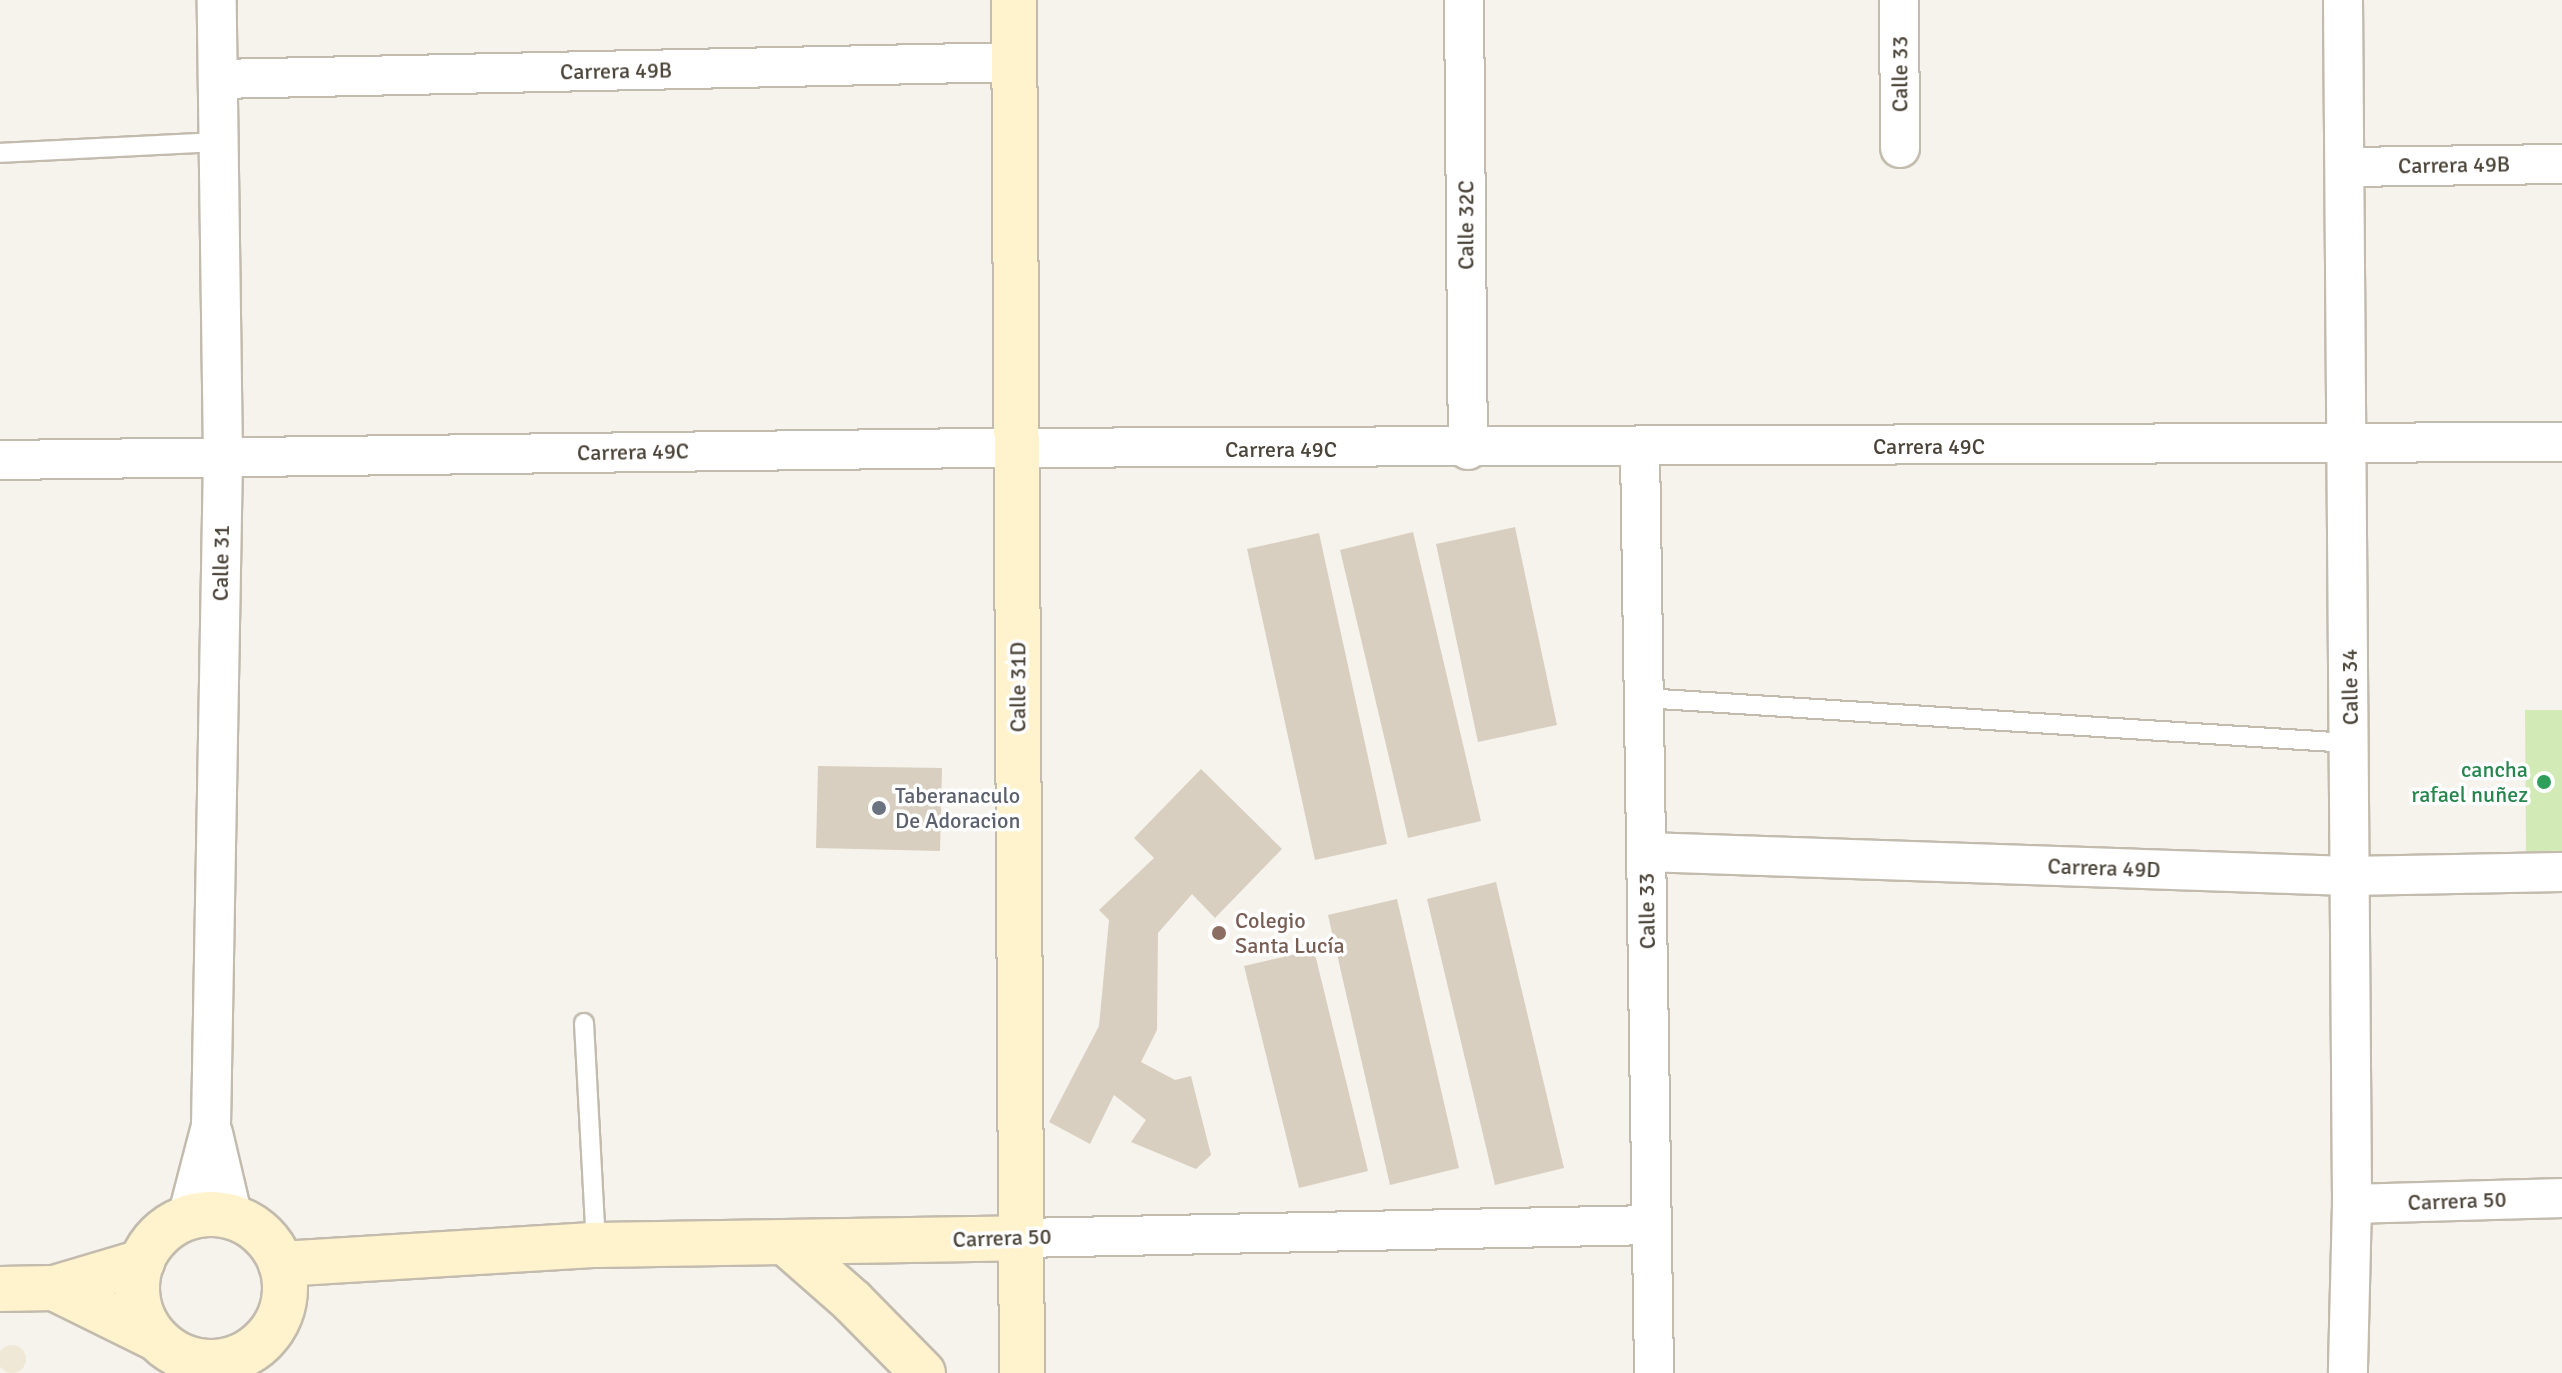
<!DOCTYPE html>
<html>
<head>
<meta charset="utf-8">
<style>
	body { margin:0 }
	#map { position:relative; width:2562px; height:1373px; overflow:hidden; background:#f6f3ec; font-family:Signika,sans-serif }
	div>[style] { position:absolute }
	.education>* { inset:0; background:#efe8d6 }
	.round { border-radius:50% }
	.green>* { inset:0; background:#d2eab5 }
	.building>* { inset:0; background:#d8cfc1 }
	.roads { filter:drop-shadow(2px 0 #c2bbae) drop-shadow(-2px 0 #c2bbae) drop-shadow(0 2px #c2bbae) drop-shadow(0 -2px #c2bbae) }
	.lane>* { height:18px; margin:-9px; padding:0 9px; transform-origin:9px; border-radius:9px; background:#fff }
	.street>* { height:38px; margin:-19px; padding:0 19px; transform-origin:19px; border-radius:19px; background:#fff }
	.secondary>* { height:44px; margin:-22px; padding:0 22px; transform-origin:22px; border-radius:22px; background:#fff3cd }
	.secondary>.ring { margin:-22px; padding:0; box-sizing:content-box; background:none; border:44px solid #fff3cd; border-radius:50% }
	.dots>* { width:22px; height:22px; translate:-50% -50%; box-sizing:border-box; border:4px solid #fff; border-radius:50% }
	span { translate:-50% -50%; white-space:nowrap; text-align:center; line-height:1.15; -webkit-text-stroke:7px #fff; paint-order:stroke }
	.street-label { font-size:22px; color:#4b4439 }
	.leisure-label { font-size:22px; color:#27864d }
	.right { translate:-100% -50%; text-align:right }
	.worship-label { font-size:22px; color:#5b616d }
	.left { translate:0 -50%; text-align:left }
	.education-label { font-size:22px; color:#785e54 }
</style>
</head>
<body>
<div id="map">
	<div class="education">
		<i class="round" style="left:-2px;top:1345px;width:28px;height:28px"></i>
	</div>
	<div class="green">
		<i style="clip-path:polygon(2525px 710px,2562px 710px,2562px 854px,2526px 854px)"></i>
	</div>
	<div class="building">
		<i style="clip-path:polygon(1515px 527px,1557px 725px,1478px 742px,1436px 544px)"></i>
		<i style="clip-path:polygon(1413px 532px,1481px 821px,1408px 838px,1340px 550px)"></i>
		<i style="clip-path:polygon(1319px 533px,1387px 844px,1315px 860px,1247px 549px)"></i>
		<i style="clip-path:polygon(818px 766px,942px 768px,940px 851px,816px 848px)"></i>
		<i style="clip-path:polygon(1201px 769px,1282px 849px,1215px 918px,1192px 894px,1158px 933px,1157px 1030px,1141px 1062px,1175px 1080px,1191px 1076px,1211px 1155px,1196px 1169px,1131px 1142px,1146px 1120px,1114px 1095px,1090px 1144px,1049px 1122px,1099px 1026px,1109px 920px,1099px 910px,1154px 858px,1134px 838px)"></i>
		<i style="clip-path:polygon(1496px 882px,1564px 1168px,1495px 1185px,1427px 899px)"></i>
		<i style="clip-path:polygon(1397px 899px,1459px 1168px,1390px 1185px,1328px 915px)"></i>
		<i style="clip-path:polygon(1314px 950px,1368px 1171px,1299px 1188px,1244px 966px)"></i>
	</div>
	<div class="roads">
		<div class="lane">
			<i style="left:0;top:153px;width:219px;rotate:-2.9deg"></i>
			<i style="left:1644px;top:698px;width:707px;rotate:3.65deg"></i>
			<i style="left:584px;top:1023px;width:221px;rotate:86.9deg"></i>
		</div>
		<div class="street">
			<i style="left:1464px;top:0;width:450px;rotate:89.5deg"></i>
			<i style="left:1899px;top:0;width:148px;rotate:89.6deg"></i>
			<i style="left:2343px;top:0;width:1204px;rotate:89.57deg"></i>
			<i style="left:2352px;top:1204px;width:169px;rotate:91.4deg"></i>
			<i style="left:218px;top:79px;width:797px;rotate:-1.22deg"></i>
			<i style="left:2346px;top:167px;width:216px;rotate:-0.8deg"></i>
			<i style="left:1640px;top:449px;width:924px;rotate:89.13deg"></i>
			<i style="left:0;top:460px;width:986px;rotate:-0.7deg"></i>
			<i style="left:986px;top:448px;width:1576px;rotate:-0.22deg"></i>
			<i style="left:1646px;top:852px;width:703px;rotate:1.96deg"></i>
			<i style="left:2349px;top:876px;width:213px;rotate:-1.1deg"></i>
			<i style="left:213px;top:1133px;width:87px;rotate:76.8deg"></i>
			<i style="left:2352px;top:1204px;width:210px;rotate:-1.6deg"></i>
			<i style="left:187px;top:1218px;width:95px;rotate:-75.4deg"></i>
			<i style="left:211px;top:1126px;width:669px;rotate:-88.97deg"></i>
			<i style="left:223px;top:457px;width:457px;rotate:-90.8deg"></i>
			<i style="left:1022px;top:1238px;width:629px;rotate:-1.18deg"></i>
		</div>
		<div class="secondary">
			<i style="left:1014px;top:0;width:1373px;rotate:89.67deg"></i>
			<i class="ring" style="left:137px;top:1214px;width:104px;height:104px"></i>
			<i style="left:786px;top:1243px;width:88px;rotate:41.3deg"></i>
			<i style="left:852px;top:1301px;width:101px;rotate:45.4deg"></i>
			<i style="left:281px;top:1264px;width:316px;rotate:-3.5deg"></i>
			<i style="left:596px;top:1245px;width:426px;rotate:-0.9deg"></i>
			<i style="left:54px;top:1288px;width:113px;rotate:26.3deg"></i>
			<i style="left:0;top:1289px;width:54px;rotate:-1.1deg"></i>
			<i style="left:54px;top:1288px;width:92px;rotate:-16.5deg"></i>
		</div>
	</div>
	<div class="dots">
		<i style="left:2544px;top:782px;background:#2e9e5b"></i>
		<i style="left:879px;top:808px;background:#6b7280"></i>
		<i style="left:1219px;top:933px;background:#8d6e63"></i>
	</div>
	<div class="street-label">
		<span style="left:616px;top:71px;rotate:-1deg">Carrera 49B</span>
		<span style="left:1900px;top:74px;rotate:-90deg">Calle 33</span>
		<span style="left:2454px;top:165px;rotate:-1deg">Carrera 49B</span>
		<span style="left:1466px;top:225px;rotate:-90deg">Calle 32C</span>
		<span style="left:1929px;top:447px">Carrera 49C</span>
		<span style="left:1281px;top:450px">Carrera 49C</span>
		<span style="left:633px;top:452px;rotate:-1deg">Carrera 49C</span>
		<span style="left:221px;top:563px;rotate:-89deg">Calle 31</span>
		<span style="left:1018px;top:687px;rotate:-90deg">Calle 31D</span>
		<span style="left:2350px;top:687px;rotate:-91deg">Calle 34</span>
		<span style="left:2104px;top:868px;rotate:2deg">Carrera 49D</span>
		<span style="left:1647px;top:911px;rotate:-91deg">Calle 33</span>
		<span style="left:2457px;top:1201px;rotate:-2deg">Carrera 50</span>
		<span style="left:1002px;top:1238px;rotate:-2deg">Carrera 50</span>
	</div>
	<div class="leisure-label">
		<span class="right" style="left:2528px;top:782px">cancha<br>rafael nuñez</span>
	</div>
	<div class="worship-label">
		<span class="left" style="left:895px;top:808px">Taberanaculo<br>De Adoracion</span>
	</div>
	<div class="education-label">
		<span class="left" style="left:1235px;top:933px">Colegio<br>Santa Lucía</span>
	</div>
</div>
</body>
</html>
